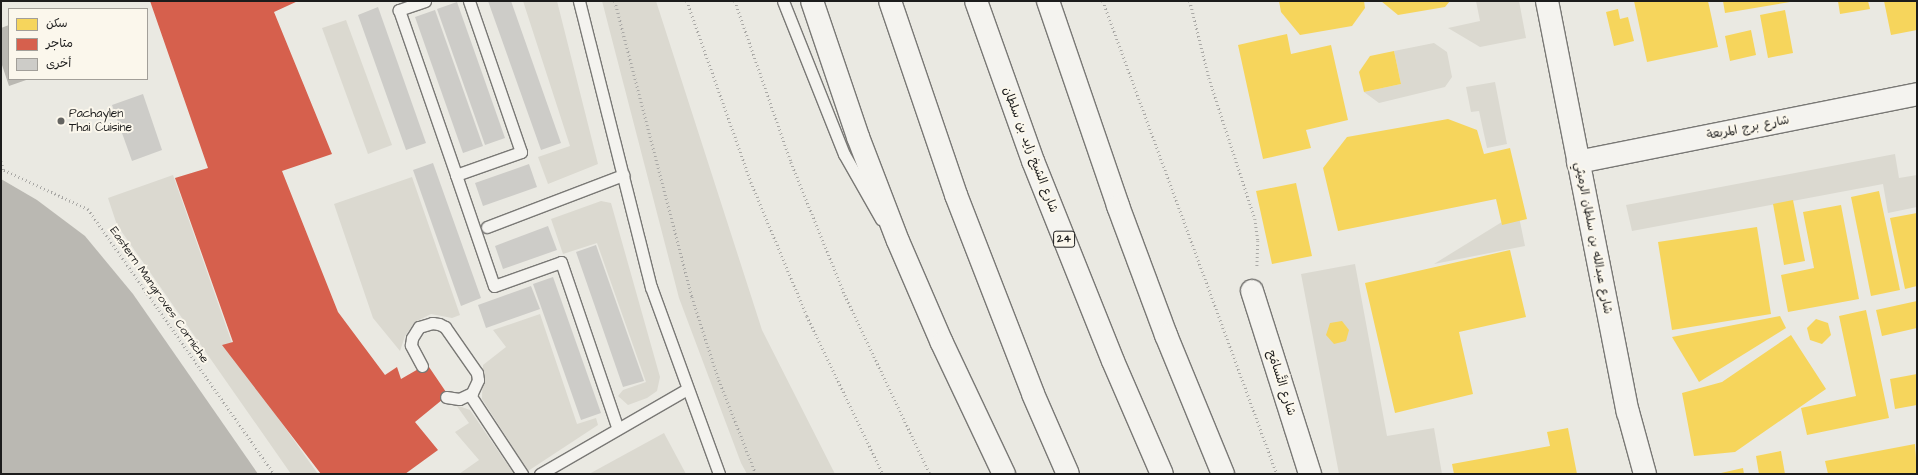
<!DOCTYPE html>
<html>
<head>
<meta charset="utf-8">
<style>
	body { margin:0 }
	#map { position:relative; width:1918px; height:475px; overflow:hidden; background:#eae9e2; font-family:"Architects Daughter","Playpen Sans Arabic",sans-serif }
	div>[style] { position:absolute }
	.green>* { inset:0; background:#dbd9d0 }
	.water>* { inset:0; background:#bab8b2 }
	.homes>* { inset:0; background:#f6d55c }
	.shops>* { inset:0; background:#d6604d }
	.building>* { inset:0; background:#cdccc8 }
	.path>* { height:2.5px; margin-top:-1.25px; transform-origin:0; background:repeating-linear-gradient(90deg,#aaa9a6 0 1px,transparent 0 4px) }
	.roads { filter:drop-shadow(1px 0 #797875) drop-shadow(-1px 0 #797875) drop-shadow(0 1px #797875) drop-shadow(0 -1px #797875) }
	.lane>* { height:11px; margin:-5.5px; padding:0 5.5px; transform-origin:5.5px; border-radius:5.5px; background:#f4f3ef }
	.street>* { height:22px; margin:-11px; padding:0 11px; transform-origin:11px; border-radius:11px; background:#f4f3ef }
	.primary>* { height:22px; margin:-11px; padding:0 11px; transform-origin:11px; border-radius:11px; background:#f4f3ef }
	.highway>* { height:22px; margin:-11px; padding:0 11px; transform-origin:11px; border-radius:11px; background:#f4f3ef }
	.dots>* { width:11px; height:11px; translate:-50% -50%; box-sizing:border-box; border:2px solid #fbf7ec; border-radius:50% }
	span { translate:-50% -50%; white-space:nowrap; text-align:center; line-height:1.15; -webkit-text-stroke:4px #fbf7ec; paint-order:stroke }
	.shield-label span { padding:1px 3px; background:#fbf7ec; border:1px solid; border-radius:3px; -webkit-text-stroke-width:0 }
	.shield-label { font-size:11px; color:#1c1c1c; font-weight:700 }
	.poi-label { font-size:12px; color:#1c1c1c }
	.left { translate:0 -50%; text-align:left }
	.street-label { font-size:12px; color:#1c1c1c }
	.frame { position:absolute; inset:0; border:2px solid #1c1c1c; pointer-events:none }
	.legend { position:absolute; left:8px; top:8px; width:140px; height:72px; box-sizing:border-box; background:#fbf7ec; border:1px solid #a29f99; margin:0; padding:5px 7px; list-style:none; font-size:12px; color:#1c1c1c }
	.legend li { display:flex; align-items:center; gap:8px; height:20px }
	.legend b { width:20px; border:1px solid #a29f99 }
</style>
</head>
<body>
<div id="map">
	<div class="green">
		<i style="clip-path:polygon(523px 1px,557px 1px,598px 164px,548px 184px,538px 157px,570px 146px)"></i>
		<i style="clip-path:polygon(602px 1px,656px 1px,762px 330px,835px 474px,747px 474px,741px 463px,679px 298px)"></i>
		<i style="clip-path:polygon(1476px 1px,1519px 1px,1526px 38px,1480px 47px,1448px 28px,1480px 21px)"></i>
		<i style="clip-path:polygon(346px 20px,392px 145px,368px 154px,322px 28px)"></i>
		<i style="clip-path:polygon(1434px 43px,1447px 52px,1452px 77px,1445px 87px,1379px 103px,1364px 92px,1401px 84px,1394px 51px)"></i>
		<i style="clip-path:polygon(1495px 82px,1507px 144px,1487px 148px,1479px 111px,1471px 112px,1466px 87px)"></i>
		<i style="clip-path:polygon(1895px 154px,1899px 178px,1917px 175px,1917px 207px,1888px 213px,1883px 184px,1632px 231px,1626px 205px)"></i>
		<i style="clip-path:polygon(173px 175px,239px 363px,318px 474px,291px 474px,117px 225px,108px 198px)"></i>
		<i style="clip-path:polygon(412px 177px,460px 315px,452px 318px,431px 314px,415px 322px,405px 336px,400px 351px,373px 318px,334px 204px)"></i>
		<i style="clip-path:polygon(601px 201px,611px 203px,660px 377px,657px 391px,647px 398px,628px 405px,618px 396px,623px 390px,646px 382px,597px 243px,563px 254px,551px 219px)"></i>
		<i style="clip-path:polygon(1518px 212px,1525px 246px,1434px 264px)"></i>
		<i style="clip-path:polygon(1355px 264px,1387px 436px,1434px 428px,1442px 474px,1339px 474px,1301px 274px)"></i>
		<i style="clip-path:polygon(540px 314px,577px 424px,596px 418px,598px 425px,528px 471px,482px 399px,483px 365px,506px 347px,493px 330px)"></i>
		<i style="clip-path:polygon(456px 405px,470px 410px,514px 474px,459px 474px,479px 460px,455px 432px,469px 423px)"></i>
		<i style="clip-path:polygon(664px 433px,686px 474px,589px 474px)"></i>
	</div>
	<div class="water">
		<i style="clip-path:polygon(9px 25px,9px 79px,29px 79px,9px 86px,1px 62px,1px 28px)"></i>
		<i style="clip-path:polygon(1px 179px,37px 200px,85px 236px,133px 294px,258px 474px,1px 474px)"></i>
	</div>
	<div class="homes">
		<i style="clip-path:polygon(1279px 1px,1364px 1px,1365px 8px,1352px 26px,1300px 35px,1281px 12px)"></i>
		<i style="clip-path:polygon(1381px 1px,1450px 1px,1445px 7px,1398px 15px)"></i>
		<i style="clip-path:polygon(1634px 1px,1708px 1px,1718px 47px,1647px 62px)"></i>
		<i style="clip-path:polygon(1723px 1px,1790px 1px,1790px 2px,1725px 13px)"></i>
		<i style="clip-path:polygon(1838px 1px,1868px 1px,1870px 9px,1840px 14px)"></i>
		<i style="clip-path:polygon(1884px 1px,1917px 1px,1917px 30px,1891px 35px)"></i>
		<i style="clip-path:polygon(1618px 9px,1620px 19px,1628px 17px,1634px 41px,1614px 46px,1606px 12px)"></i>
		<i style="clip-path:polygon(1785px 10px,1793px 53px,1768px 58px,1760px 15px)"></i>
		<i style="clip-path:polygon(1751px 30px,1756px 55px,1730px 61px,1725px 36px)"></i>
		<i style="clip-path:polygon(1287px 34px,1291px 54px,1331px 45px,1348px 120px,1306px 130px,1311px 148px,1263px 159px,1238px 45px)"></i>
		<i style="clip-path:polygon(1394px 51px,1401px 84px,1364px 92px,1359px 72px,1370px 56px)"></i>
		<i style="clip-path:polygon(1448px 119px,1477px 130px,1484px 154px,1510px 148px,1527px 219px,1502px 225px,1496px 199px,1338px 231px,1323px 168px,1347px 137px)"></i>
		<i style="clip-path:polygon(1296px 183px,1312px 256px,1272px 264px,1256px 191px)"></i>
		<i style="clip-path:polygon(1879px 191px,1900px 290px,1871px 296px,1851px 197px)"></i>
		<i style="clip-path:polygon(1793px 200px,1805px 261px,1784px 265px,1773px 204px)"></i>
		<i style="clip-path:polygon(1841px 205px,1859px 299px,1788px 312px,1781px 275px,1814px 268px,1803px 212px)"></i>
		<i style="clip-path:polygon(1917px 213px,1917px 286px,1905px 289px,1890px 218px)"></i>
		<i style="clip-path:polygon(1757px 227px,1771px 314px,1672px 330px,1658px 242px)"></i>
		<i style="clip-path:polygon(1510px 250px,1526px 317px,1459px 332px,1473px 394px,1395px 413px,1365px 283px)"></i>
		<i style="clip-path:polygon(1917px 301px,1917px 328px,1882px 336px,1876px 310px)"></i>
		<i style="clip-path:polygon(1866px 310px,1889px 418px,1807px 435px,1801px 408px,1856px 396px,1839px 316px)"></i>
		<i style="clip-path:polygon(1780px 316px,1786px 328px,1699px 382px,1672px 337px)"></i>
		<i style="clip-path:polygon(1816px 319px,1828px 323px,1831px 335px,1822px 344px,1810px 340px,1807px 328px)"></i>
		<i style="clip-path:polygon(1342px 321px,1349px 330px,1346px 341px,1334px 344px,1326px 335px,1330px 323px)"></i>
		<i style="clip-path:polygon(1791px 335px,1826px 389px,1735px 452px,1694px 456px,1682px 393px,1722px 382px)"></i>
		<i style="clip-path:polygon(1917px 374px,1917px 405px,1895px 409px,1890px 379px)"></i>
		<i style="clip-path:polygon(1568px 428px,1577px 474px,1454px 474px,1452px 464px,1550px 446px,1547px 432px)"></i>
		<i style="clip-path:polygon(1915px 444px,1917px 474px,1828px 474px,1825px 461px)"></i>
		<i style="clip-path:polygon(1781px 451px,1785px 474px,1759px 474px,1756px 456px)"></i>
		<i style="clip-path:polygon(1743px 468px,1744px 474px,1721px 474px,1721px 473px)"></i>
	</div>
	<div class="shops">
		<i style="clip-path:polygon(150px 1px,298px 1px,274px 12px,332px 154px,282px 171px,338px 312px,385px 375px,397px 367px,401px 379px,427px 364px,448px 395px,415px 422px,438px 450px,405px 474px,321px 474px,222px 345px,233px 342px,175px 178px,208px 168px)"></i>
	</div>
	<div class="building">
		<i style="clip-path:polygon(488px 1px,511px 1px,561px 143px,541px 150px)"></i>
		<i style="clip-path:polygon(457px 2px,505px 138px,485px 145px,437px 9px)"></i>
		<i style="clip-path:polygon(378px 7px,426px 143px,406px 150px,358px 15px)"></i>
		<i style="clip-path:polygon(435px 10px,483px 146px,463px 153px,415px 17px)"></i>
		<i style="clip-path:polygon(143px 94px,162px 150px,132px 161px,112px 105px)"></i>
		<i style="clip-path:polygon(433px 163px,481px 298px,461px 306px,413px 170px)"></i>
		<i style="clip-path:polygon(529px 164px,537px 187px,483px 206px,475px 183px)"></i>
		<i style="clip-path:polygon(548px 226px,557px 250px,503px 269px,495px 246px)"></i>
		<i style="clip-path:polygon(596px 245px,644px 381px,623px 387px,576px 252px)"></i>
		<i style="clip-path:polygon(553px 277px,601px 413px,581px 420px,533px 284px)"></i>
		<i style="clip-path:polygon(531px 286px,540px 309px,486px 328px,478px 305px)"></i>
	</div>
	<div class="path">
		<i style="left:615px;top:1px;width:306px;rotate:75.4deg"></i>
		<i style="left:692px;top:297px;width:87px;rotate:72deg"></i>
		<i style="left:719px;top:380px;width:101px;rotate:68.5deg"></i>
		<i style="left:687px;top:1px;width:192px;rotate:70.5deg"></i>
		<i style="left:751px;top:182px;width:145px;rotate:67.3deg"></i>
		<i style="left:807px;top:316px;width:175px;rotate:64.3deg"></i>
		<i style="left:735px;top:1px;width:170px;rotate:70.8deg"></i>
		<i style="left:791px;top:162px;width:144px;rotate:67.9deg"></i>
		<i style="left:845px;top:295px;width:198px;rotate:64.6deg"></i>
		<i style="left:1103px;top:1px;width:504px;rotate:69.8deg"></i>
		<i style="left:1190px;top:1px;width:79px;rotate:76.1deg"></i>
		<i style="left:1209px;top:78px;width:148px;rotate:71.9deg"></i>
		<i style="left:1255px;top:219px;width:22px;rotate:82deg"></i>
		<i style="left:1258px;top:241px;width:26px;rotate:92deg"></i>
		<i style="left:1px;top:161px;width:9px;rotate:72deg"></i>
		<i style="left:4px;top:170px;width:93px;rotate:24.9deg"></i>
		<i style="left:88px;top:209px;width:324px;rotate:54.9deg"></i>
	</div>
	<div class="roads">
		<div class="lane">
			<i style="left:425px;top:1px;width:28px;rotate:161deg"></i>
			<i style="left:399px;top:10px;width:175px;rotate:70.9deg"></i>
			<i style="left:456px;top:175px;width:69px;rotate:-19.5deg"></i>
			<i style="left:521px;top:152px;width:160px;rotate:-109deg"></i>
			<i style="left:579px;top:1px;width:295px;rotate:75.9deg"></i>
			<i style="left:651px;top:287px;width:199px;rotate:70deg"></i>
			<i style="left:783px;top:1px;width:165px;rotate:68.3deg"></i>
			<i style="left:844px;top:154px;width:75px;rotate:60.4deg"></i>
			<i style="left:456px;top:175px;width:117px;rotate:71.1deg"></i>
			<i style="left:494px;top:286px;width:71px;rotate:-19.7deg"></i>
			<i style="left:561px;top:262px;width:176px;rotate:71.2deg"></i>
			<i style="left:487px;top:227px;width:146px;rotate:-20.9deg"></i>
			<i style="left:422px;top:366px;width:24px;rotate:-118deg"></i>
			<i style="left:411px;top:345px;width:7px;rotate:-82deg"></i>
			<i style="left:412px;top:338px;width:13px;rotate:-58deg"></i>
			<i style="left:419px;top:327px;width:14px;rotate:-17deg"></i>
			<i style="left:432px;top:323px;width:7px;rotate:8deg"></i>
			<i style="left:439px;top:324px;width:7px;rotate:27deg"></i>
			<i style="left:445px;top:327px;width:56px;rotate:55.2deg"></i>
			<i style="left:477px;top:373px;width:7px;rotate:82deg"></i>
			<i style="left:478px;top:380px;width:14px;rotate:115deg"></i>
			<i style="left:472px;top:393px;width:14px;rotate:155deg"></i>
			<i style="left:459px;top:399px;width:13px;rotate:-171deg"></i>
			<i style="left:470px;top:395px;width:95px;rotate:56.6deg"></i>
			<i style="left:540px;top:474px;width:170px;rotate:-30deg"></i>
		</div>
		<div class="street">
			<i style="left:1547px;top:1px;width:419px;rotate:78.9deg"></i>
			<i style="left:1628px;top:412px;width:64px;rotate:74.7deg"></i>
			<i style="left:1578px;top:162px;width:346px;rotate:-11.3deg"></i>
			<i style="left:1252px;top:291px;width:192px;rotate:72.4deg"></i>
		</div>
		<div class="primary">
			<i style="left:812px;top:1px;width:144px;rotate:71.3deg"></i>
			<i style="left:858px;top:137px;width:111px;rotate:69deg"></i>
			<i style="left:898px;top:241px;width:111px;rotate:66.7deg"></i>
			<i style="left:942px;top:343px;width:145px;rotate:64.7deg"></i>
			<i style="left:1048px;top:1px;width:217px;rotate:71.1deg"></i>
			<i style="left:1118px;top:206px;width:138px;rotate:69.6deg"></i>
			<i style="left:1166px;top:335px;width:150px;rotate:67.7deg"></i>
		</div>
		<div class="highway">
			<i style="left:890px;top:1px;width:205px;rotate:71.2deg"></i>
			<i style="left:956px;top:195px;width:213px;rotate:68.8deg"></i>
			<i style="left:1033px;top:394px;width:87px;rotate:66.4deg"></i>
			<i style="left:976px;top:1px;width:170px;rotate:70.4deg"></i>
			<i style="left:1033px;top:161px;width:215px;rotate:68.2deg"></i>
			<i style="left:1113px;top:361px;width:123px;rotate:66.6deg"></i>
		</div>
	</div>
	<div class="dots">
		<i style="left:61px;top:121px;background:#646461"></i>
	</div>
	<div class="shield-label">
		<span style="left:1064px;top:239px">24</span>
	</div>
	<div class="poi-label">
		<span class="left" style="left:69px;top:121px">Pachaylen<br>Thai Cuisine</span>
	</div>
	<div class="street-label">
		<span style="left:1748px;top:128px;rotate:-11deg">شارع برج المربعة</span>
		<span style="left:1030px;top:150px;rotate:69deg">شارع الشيخ زايد بن سلطان</span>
		<span style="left:1593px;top:238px;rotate:79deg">شارع عبدالله بن سلطان الرميثي</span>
		<span style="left:159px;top:295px;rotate:55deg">Eastern Mangroves Corniche</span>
		<span style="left:1281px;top:383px;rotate:72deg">شارع التَّسامُح</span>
	</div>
	<div class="frame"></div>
	<ul class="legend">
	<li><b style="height:11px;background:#f6d55c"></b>سكن</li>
	<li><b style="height:11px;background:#d6604d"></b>متاجر</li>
	<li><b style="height:11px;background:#cdccc8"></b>أخرى</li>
	</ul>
</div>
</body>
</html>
